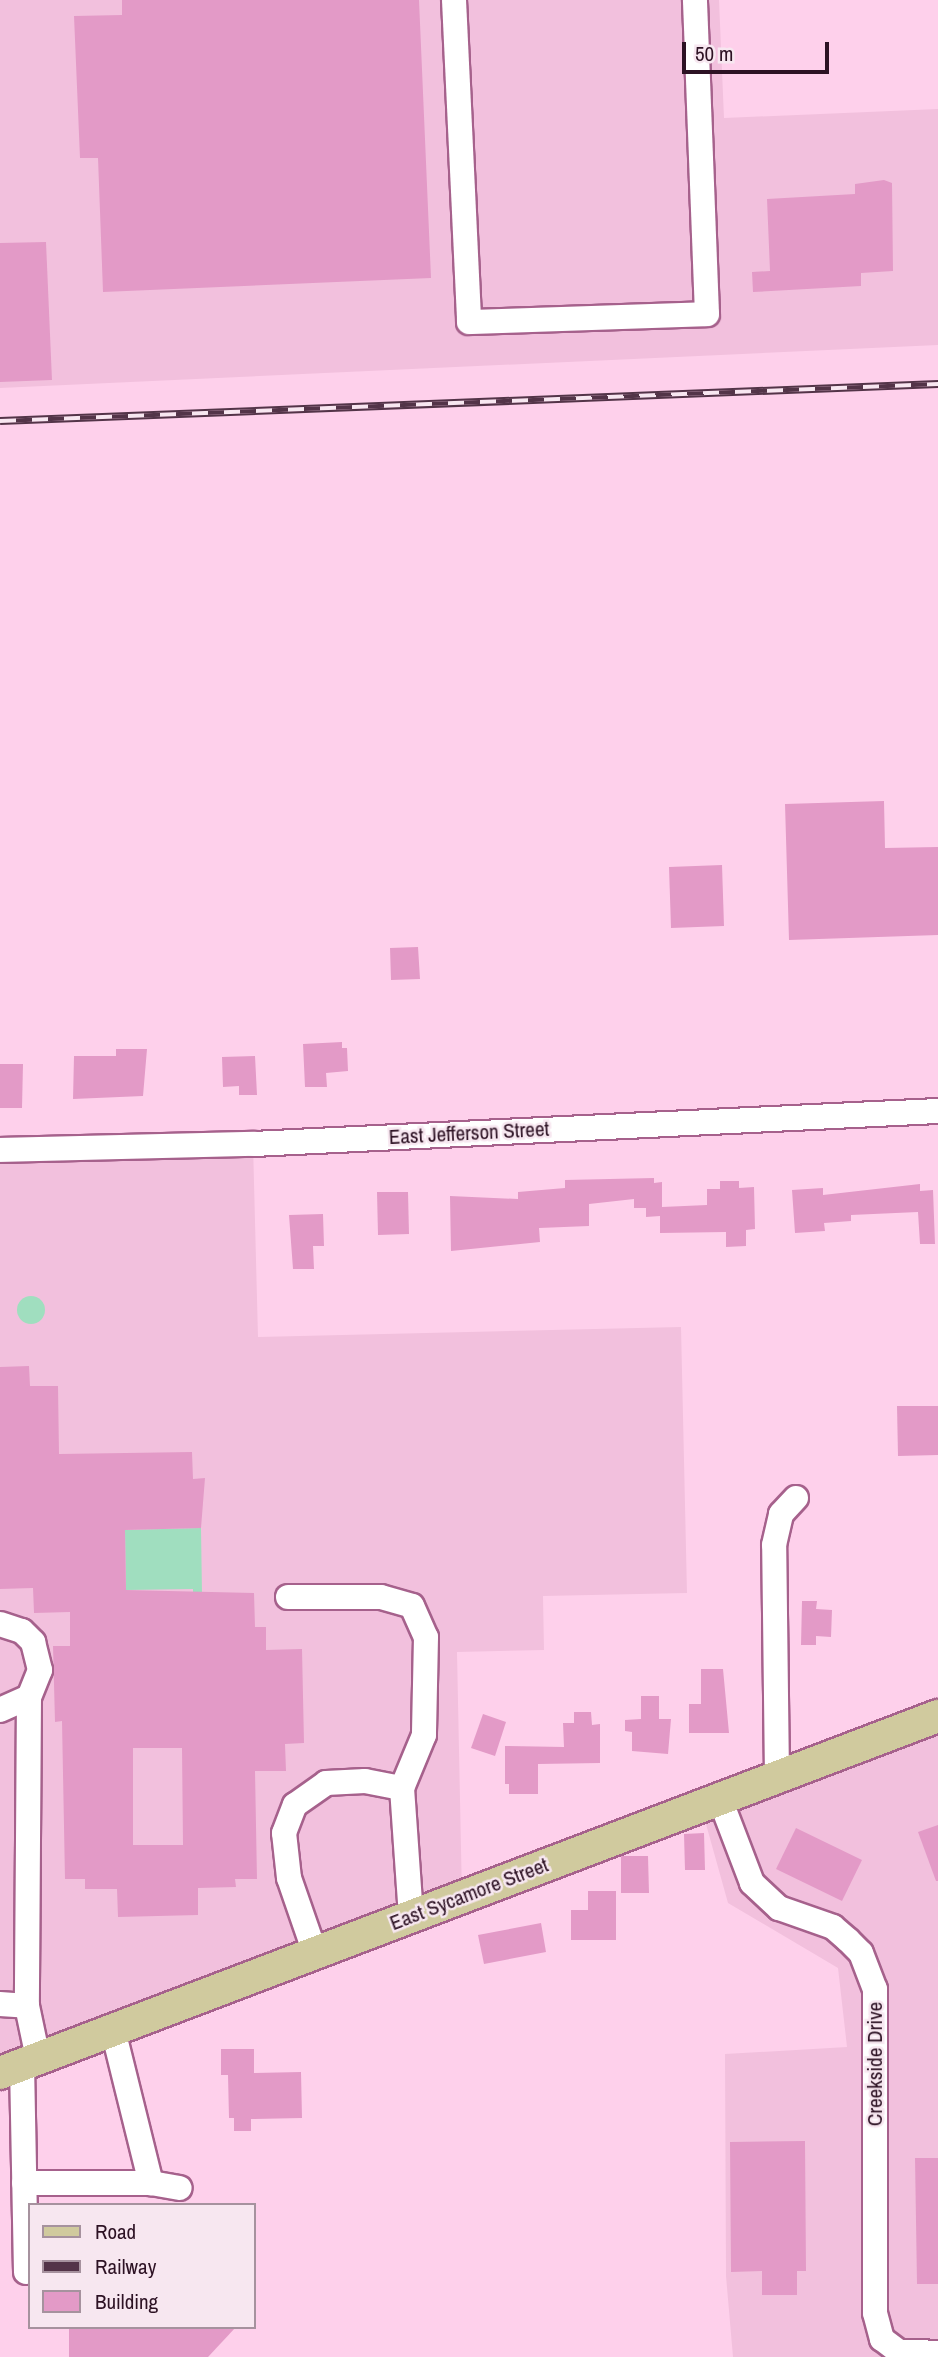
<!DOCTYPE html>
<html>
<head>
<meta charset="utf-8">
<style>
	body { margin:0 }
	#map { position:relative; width:938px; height:2357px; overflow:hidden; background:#fed0eb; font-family:"Archivo Narrow",sans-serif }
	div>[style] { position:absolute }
	.built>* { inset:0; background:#f2c0dd }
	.green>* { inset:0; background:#a0debf }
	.round { border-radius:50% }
	.building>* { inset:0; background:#e39ac7 }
	.roads { filter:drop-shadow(2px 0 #a6618c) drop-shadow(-2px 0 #a6618c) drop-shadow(0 2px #a6618c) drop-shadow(0 -2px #a6618c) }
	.minor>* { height:24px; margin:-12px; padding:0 12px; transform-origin:12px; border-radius:12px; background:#fff }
	.major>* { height:32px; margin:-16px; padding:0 16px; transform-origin:16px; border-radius:16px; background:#d0ca9e }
	.rail>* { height:8px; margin-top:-4px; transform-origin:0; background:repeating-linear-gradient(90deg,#f7e7f0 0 16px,#533448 0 32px); box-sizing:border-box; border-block:2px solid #533448 }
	span { translate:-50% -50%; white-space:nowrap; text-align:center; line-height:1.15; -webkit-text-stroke:5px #f7e7f0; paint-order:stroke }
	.street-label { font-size:21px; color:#2d1224 }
	.legend { position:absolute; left:28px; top:2203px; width:228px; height:126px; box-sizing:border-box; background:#f7e7f0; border:2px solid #a6929e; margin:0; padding:9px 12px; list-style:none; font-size:21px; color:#2d1224 }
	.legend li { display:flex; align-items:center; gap:14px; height:35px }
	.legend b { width:35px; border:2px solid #a6929e }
	.scale { position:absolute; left:682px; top:42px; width:147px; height:32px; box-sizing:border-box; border:4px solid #2d1224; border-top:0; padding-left:9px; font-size:21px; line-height:24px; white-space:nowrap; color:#2d1224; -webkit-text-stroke:5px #f7e7f0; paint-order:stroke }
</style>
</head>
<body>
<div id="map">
	<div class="built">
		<i style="clip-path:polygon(0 0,719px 0,724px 118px,938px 109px,938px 345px,0 388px)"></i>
		<i style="clip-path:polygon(253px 1144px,258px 1337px,681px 1327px,687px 1593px,543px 1596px,544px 1650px,457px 1652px,462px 1897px,0 2073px,0 1150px)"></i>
		<i style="clip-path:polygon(938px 1735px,938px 2357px,733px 2357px,726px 2276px,725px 2054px,847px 2047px,838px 1968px,728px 1903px,704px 1817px)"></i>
	</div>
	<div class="green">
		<i class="round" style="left:17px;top:1296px;width:28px;height:28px"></i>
		<i style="clip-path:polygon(201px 1528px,202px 1594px,193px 1594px,193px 1589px,126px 1590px,125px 1530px)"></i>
	</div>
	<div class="building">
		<i style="clip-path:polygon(122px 0,419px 0,431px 278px,103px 292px,98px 158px,80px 158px,74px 16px,122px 15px)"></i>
		<i style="clip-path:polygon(884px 180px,892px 183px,893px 271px,861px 273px,861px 286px,753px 292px,752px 272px,770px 271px,767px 199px,855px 194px,855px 184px)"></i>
		<i style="clip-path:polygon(46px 242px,52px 380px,0 382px,0 243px)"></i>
		<i style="clip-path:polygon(884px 801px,885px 848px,938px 847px,938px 935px,789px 940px,785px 804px)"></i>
		<i style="clip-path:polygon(722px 865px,724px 926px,671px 928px,669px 867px)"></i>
		<i style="clip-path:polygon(418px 947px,420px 979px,391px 980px,390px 948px)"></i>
		<i style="clip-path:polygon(342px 1042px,342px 1048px,347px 1048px,348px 1071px,326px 1073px,327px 1087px,305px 1087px,303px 1044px)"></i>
		<i style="clip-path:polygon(116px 1049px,147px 1049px,143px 1096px,73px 1099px,74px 1056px,116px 1056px)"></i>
		<i style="clip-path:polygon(255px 1056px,257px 1095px,239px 1095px,239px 1086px,223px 1087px,222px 1057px)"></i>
		<i style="clip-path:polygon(0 1064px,23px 1064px,22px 1108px,0 1108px)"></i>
		<i style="clip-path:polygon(654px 1178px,654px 1183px,662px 1182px,662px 1207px,707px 1205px,707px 1189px,720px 1189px,720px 1181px,739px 1181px,739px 1188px,754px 1187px,755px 1229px,746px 1230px,746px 1246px,726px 1247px,726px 1232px,660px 1233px,660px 1216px,646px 1217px,646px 1208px,634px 1208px,634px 1199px,589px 1204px,589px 1226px,539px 1228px,540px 1242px,451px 1251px,450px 1196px,518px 1199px,518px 1192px,565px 1188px,565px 1180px)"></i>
		<i style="clip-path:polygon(920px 1184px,920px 1191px,933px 1190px,935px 1244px,920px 1244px,918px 1212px,851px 1215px,851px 1221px,824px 1223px,825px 1231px,795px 1233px,792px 1190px,823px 1188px,823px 1195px)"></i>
		<i style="clip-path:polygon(377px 1192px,408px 1192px,409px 1234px,378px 1235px)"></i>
		<i style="clip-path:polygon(323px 1214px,324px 1246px,313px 1246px,314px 1269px,293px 1269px,289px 1215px)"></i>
		<i style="clip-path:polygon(evenodd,29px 1366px,30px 1386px,58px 1386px,59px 1454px,192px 1452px,193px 1479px,205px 1478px,201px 1528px,125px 1530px,126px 1590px,254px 1593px,255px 1627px,266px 1627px,266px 1650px,302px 1649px,304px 1743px,285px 1744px,286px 1771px,255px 1771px,257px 1879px,235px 1879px,236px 1887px,198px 1888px,198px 1915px,118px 1917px,117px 1889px,85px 1889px,85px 1879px,65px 1879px,62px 1721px,55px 1722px,53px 1646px,70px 1646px,70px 1612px,34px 1613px,33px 1588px,0 1589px,0 1367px,29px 1366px,133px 1748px,182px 1748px,183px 1845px,133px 1845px,133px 1748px)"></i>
		<i style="clip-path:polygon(897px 1406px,938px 1406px,938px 1455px,898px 1456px)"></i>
		<i style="clip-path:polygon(802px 1601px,817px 1601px,816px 1609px,832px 1610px,831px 1637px,816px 1636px,816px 1645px,801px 1645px)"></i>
		<i style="clip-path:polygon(701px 1669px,723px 1669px,729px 1733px,689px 1733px,689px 1704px,701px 1704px)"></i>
		<i style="clip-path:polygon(641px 1696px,659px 1696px,659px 1719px,671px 1719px,668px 1754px,632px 1751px,632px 1732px,625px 1731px,625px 1720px,641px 1719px)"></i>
		<i style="clip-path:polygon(574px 1712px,591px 1712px,592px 1725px,600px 1724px,600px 1763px,538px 1764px,538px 1794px,509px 1794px,509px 1784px,505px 1784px,505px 1746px,564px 1747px,563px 1723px,574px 1723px)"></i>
		<i style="clip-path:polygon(483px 1714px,506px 1722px,495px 1756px,471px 1748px)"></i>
		<i style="clip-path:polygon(938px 1825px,938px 1881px,936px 1881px,918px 1832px)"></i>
		<i style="clip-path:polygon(796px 1828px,862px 1860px,842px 1901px,776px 1869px)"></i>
		<i style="clip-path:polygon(704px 1833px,705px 1870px,685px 1870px,684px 1834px)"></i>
		<i style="clip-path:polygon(621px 1856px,648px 1856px,649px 1893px,621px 1893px)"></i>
		<i style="clip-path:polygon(588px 1891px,616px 1891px,616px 1940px,571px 1940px,571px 1910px,588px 1910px)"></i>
		<i style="clip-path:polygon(541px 1923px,546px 1952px,484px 1964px,478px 1935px)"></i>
		<i style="clip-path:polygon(221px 2049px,254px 2049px,254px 2073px,301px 2072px,302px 2118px,251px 2119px,251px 2131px,234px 2131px,234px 2118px,229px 2118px,228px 2075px,221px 2075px)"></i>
		<i style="clip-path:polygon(805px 2141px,806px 2271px,797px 2271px,797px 2295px,762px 2295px,762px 2271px,731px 2272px,730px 2142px)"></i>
		<i style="clip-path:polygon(915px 2158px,938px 2158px,938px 2284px,917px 2284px)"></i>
		<i style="clip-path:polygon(69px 2327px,236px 2327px,208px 2357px,69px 2357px)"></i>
	</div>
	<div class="roads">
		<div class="minor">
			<i style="left:454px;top:0;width:322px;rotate:87.3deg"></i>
			<i style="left:469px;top:322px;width:238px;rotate:-1.9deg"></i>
			<i style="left:707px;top:314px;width:314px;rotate:-92.2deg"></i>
			<i style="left:0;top:1150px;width:253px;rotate:-1.4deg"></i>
			<i style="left:253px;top:1144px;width:686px;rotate:-2.76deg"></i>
			<i style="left:288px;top:1597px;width:93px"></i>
			<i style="left:381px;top:1597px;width:32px;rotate:16deg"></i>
			<i style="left:412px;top:1606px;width:34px;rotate:66deg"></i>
			<i style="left:426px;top:1637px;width:98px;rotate:91.2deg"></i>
			<i style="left:424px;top:1735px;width:57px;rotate:112.5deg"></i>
			<i style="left:402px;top:1788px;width:129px;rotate:86deg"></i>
			<i style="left:0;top:1624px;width:23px;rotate:18deg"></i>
			<i style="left:22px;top:1631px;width:16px;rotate:45deg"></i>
			<i style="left:33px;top:1642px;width:29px;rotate:76deg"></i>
			<i style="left:40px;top:1670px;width:29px;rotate:112deg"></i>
			<i style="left:29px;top:1697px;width:32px;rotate:156deg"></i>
			<i style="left:29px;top:1697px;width:309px;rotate:90.4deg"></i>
			<i style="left:27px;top:2006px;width:53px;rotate:78.1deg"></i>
			<i style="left:777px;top:1777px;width:232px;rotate:-90.7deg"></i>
			<i style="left:774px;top:1545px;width:32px;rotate:-77deg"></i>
			<i style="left:781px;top:1514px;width:22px;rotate:-47deg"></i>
			<i style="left:720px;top:1799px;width:90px;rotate:69.1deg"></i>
			<i style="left:752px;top:1883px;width:37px;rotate:43deg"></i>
			<i style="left:779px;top:1908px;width:57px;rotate:19.4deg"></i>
			<i style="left:833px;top:1927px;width:20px;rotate:41deg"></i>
			<i style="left:848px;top:1940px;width:18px;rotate:45deg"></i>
			<i style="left:861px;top:1953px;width:39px;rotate:69deg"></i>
			<i style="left:875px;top:1989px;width:324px;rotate:90deg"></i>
			<i style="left:875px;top:2313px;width:27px;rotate:75deg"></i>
			<i style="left:882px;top:2339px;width:21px;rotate:37deg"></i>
			<i style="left:899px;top:2352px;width:39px;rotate:1deg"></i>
			<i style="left:315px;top:1953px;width:79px;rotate:-109.1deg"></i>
			<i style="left:289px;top:1878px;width:45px;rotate:-96.3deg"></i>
			<i style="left:284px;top:1833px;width:30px;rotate:-69deg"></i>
			<i style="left:295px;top:1805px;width:38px;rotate:-35deg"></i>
			<i style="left:326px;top:1783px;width:39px;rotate:-3deg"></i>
			<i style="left:365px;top:1781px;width:38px;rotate:11deg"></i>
			<i style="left:0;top:2004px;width:27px;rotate:4deg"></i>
			<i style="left:113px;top:2030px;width:158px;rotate:76.1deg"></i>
			<i style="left:151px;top:2183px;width:29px;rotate:10deg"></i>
			<i style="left:22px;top:2064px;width:208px;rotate:88.9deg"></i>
			<i style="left:24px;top:2183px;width:127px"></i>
		</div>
		<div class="major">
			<i style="left:0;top:2073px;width:1004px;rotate:-20.84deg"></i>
		</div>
	</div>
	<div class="rail">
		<i style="left:0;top:421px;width:939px;rotate:-2.26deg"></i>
	</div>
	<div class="street-label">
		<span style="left:469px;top:1133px;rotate:-3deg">East Jefferson Street</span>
		<span style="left:469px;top:1894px;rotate:-21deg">East Sycamore Street</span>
		<span style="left:875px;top:2064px;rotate:-90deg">Creekside Drive</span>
	</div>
	<ul class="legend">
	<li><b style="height:9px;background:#d0ca9e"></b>Road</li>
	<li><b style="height:9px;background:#533448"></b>Railway</li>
	<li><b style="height:19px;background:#e39ac7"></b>Building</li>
	</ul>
	<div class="scale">50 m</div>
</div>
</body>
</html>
